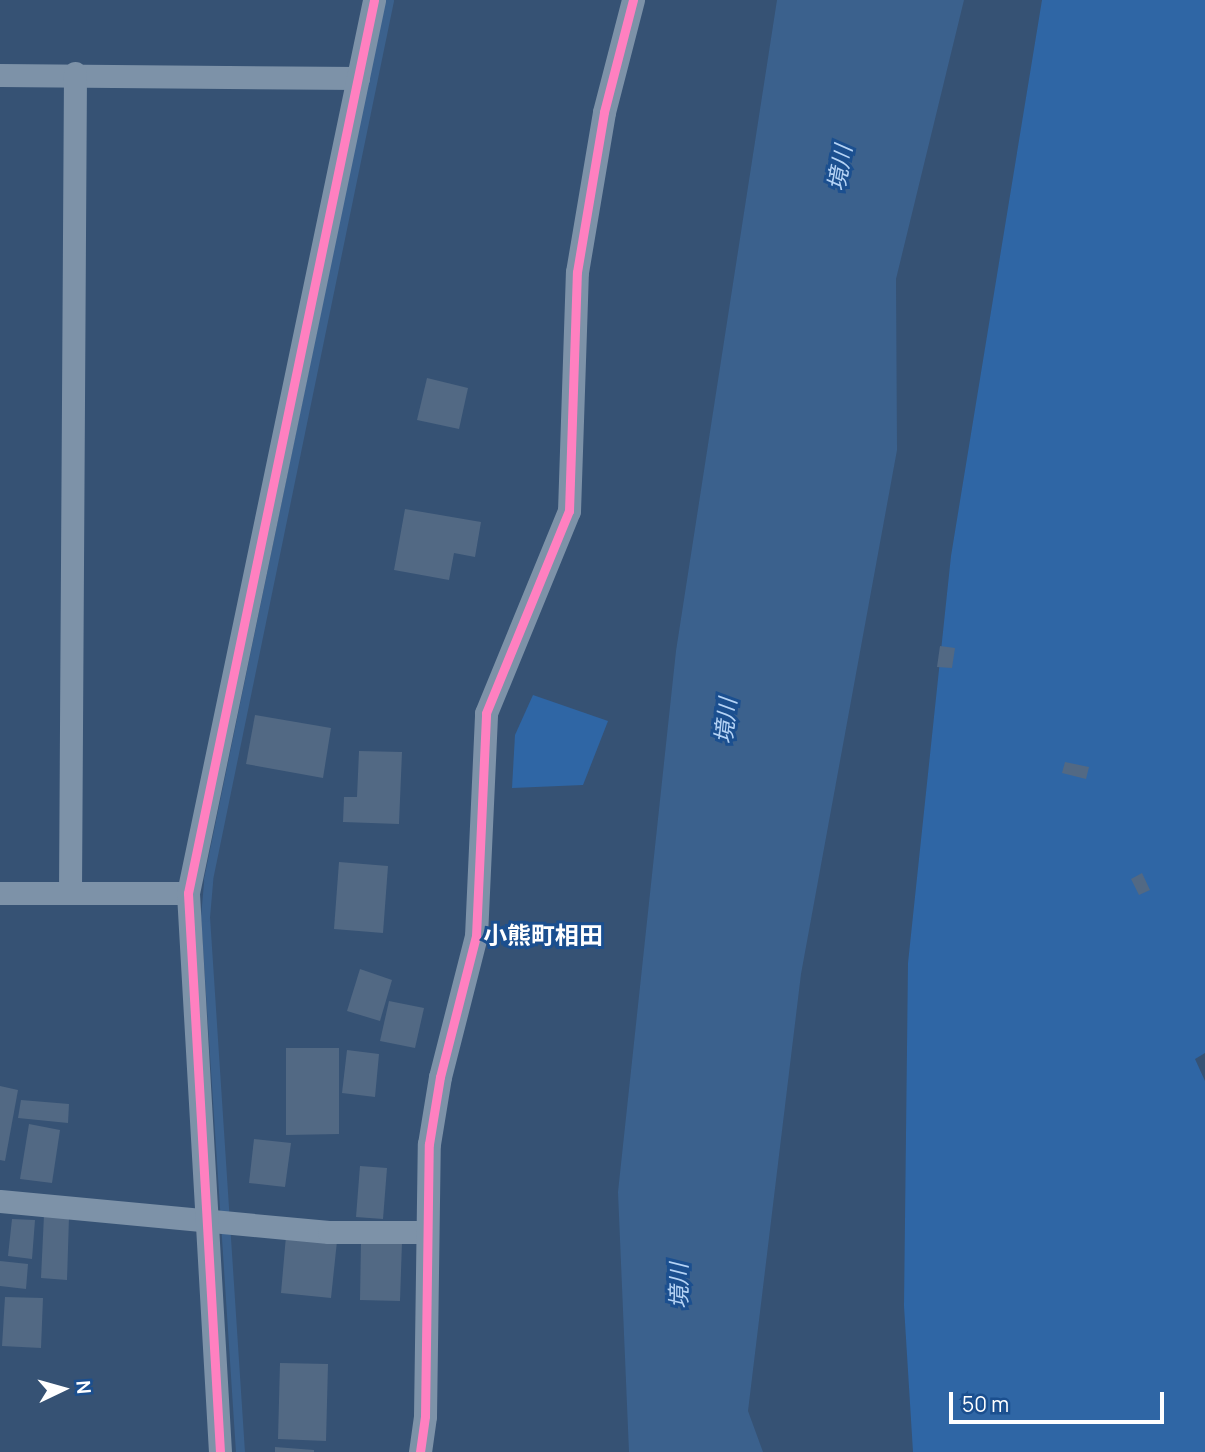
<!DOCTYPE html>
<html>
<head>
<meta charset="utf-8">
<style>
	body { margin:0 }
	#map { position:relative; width:1205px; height:1452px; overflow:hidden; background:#365274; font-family:Manrope,"Noto Sans JP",sans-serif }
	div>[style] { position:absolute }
	.green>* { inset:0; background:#2f66a5 }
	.water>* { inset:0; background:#3b618d }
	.stream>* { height:9px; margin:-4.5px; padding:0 4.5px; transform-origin:4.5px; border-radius:4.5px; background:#3b618d }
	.building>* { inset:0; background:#526984 }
	.minor>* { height:23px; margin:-11.5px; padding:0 11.5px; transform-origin:11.5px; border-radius:11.5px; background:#7d92a8 }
	.cycleway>* { height:9px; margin:-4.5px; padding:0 4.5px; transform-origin:4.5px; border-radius:4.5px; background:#ff80c0 }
	span { translate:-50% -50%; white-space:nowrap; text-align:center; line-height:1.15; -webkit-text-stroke:6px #1b4f8f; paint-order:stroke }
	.water-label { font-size:23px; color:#b5d3f5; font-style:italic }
	.quarter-label { font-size:24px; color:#fff; font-weight:700 }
	.north { position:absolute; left:28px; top:1354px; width:70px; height:70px; -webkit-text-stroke:5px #1b4f8f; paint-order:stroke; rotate:85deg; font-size:19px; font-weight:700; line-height:28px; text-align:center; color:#fff }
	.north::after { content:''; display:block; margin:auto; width:24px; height:32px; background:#fff; clip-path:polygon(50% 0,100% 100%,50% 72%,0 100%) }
	.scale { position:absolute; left:949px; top:1392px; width:215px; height:32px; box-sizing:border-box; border:4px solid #fff; border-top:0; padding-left:9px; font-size:21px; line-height:24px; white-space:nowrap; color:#fff; -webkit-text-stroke:5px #1b4f8f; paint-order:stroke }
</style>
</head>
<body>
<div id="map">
	<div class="green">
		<i style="clip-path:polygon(1042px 0,1205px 0,1205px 1053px,1195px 1059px,1205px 1081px,1205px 1452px,913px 1452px,904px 1306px,908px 963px,951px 556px)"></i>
		<i style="clip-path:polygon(533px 695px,608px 721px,583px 785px,512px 788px,515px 735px)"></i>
	</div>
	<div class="water">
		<i style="clip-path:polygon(777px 0,964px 0,896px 279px,897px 450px,801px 974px,748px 1411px,763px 1452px,629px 1452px,618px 1192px,676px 651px)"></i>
	</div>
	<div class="stream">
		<i style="left:240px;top:1452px;width:536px;rotate:-93.74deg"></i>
		<i style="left:205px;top:917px;width:38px;rotate:-85deg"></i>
		<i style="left:208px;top:879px;width:897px;rotate:-78.36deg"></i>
	</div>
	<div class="building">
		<i style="clip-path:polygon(427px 378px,468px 388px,459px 429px,417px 420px)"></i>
		<i style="clip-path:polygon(405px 509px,481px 522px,475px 557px,454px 553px,449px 580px,394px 570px)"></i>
		<i style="clip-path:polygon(940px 646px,955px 648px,952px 668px,937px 667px)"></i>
		<i style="clip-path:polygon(255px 715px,331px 728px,323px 778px,246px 764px)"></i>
		<i style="clip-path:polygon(359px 751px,402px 752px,399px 824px,343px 822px,344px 797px,357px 797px)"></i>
		<i style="clip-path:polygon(1065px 762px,1089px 767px,1086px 779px,1062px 773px)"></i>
		<i style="clip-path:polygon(339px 862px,388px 866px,383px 933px,334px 929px)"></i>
		<i style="clip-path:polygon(1142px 873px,1150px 890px,1139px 895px,1131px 879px)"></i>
		<i style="clip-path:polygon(360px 969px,392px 980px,380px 1021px,347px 1011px)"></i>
		<i style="clip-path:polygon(389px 1001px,424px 1008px,415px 1048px,380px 1041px)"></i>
		<i style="clip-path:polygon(286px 1048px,339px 1048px,339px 1134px,286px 1135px)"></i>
		<i style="clip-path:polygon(347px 1050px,379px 1054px,375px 1097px,342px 1093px)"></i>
		<i style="clip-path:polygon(0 1086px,18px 1090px,5px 1161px,0 1160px)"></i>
		<i style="clip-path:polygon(21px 1100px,69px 1104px,68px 1123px,18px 1118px)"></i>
		<i style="clip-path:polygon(29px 1124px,60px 1130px,52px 1183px,20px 1179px)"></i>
		<i style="clip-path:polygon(254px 1139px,291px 1143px,285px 1187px,249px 1183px)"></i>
		<i style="clip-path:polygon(360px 1166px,387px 1168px,383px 1219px,356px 1217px)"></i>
		<i style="clip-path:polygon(44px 1215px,69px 1217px,67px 1280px,41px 1278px)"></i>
		<i style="clip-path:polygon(12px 1219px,35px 1220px,32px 1259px,8px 1256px)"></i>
		<i style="clip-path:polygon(286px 1236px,337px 1241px,331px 1298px,281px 1293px)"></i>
		<i style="clip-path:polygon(361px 1241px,402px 1242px,400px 1301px,360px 1300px)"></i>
		<i style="clip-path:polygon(0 1261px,28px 1264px,26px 1289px,0 1286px)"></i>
		<i style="clip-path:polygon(5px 1297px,43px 1298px,41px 1348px,2px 1346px)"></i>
		<i style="clip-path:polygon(280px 1363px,328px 1364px,326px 1441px,278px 1439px)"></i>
		<i style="clip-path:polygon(275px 1447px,314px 1450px,314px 1452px,275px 1452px)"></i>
	</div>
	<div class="minor">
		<i style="left:0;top:75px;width:358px;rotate:0.5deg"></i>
		<i style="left:70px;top:892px;width:819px;rotate:-89.65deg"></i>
		<i style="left:0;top:893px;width:188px"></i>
		<i style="left:0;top:1201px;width:330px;rotate:5.4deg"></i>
		<i style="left:329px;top:1232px;width:98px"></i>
		<i style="left:220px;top:1452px;width:560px;rotate:-93.28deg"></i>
		<i style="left:188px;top:893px;width:912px;rotate:-78.23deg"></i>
		<i style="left:420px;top:1452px;width:36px;rotate:-82deg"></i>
		<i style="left:425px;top:1416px;width:272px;rotate:-89.2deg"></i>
		<i style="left:429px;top:1144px;width:68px;rotate:-80.7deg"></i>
		<i style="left:440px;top:1077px;width:146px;rotate:-75.7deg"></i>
		<i style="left:476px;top:936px;width:223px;rotate:-87.4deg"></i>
		<i style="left:486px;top:713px;width:218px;rotate:-67.7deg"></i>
		<i style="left:569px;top:511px;width:239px;rotate:-88.1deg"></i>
		<i style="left:577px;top:272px;width:162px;rotate:-80.4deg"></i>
		<i style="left:604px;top:112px;width:116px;rotate:-75.5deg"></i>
	</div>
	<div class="cycleway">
		<i style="left:220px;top:1452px;width:560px;rotate:-93.28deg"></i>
		<i style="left:188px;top:893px;width:912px;rotate:-78.23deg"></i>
		<i style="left:420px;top:1452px;width:36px;rotate:-82deg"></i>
		<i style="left:425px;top:1416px;width:272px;rotate:-89.2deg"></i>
		<i style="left:429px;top:1144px;width:68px;rotate:-80.7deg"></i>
		<i style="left:440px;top:1077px;width:146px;rotate:-75.7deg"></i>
		<i style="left:476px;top:936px;width:223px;rotate:-87.4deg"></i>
		<i style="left:486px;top:713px;width:218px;rotate:-67.7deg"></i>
		<i style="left:569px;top:511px;width:239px;rotate:-88.1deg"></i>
		<i style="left:577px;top:272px;width:162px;rotate:-80.4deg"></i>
		<i style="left:604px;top:112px;width:116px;rotate:-75.5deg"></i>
	</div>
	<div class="water-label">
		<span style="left:839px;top:168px;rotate:-80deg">境川</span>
		<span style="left:725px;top:721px;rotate:-84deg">境川</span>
		<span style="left:678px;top:1286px;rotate:-90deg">境川</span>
	</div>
	<div class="quarter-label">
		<span style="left:543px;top:935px">小熊町相田</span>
	</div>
	<div class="north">N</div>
	<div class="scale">50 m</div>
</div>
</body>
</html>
